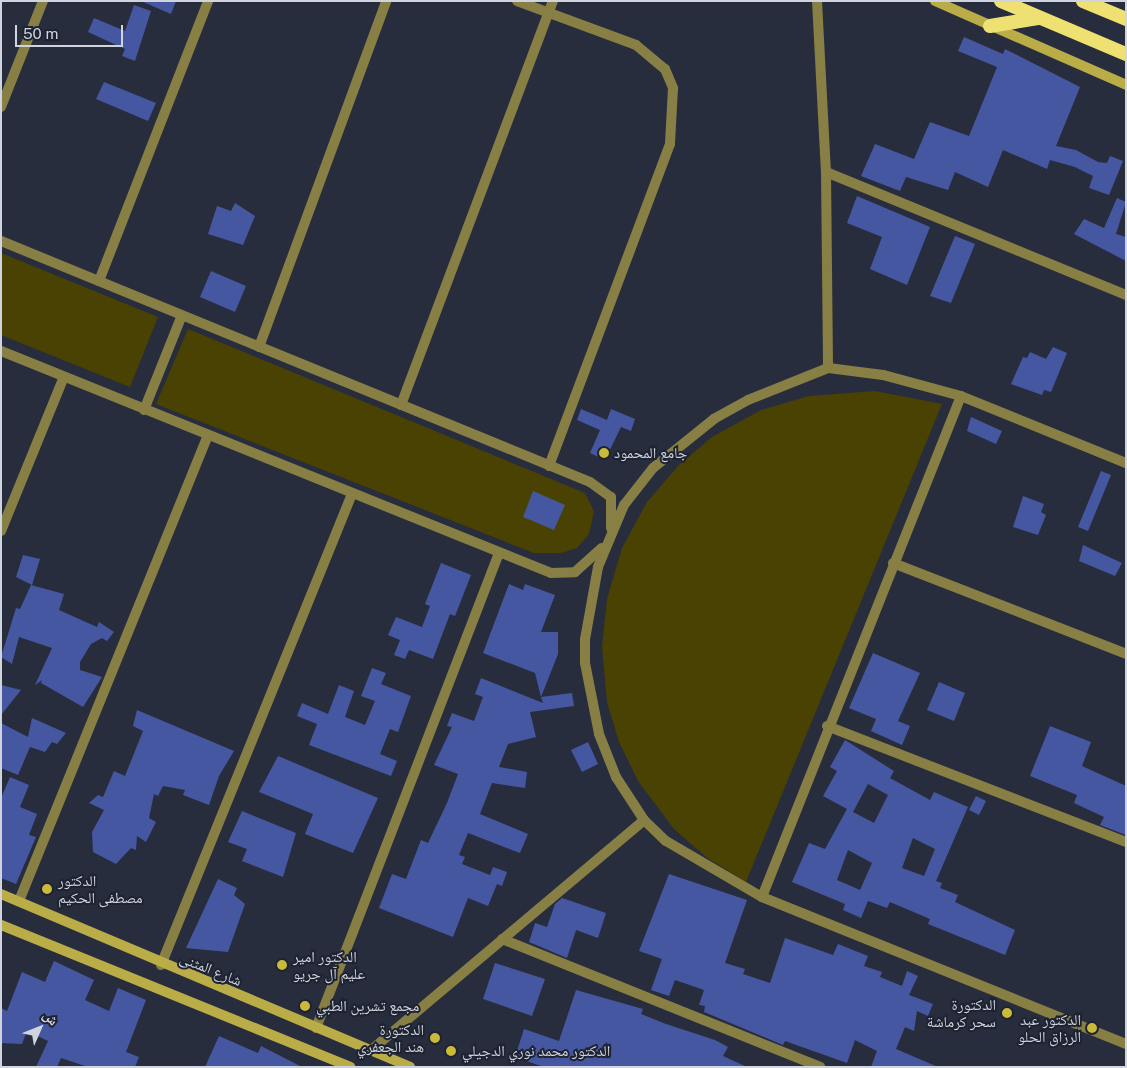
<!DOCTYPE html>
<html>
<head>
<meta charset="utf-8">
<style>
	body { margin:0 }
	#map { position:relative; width:1127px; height:1068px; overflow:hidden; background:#282d3d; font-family:"Public Sans","Noto Naskh Arabic",sans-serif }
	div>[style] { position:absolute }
	.green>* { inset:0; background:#494202 }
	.building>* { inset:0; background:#4557a0 }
	.minor>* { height:10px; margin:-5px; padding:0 5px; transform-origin:5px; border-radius:5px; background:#877f44 }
	.secondary>* { height:10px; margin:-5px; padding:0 5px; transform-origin:5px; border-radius:5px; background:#baad48 }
	.trunk>* { height:14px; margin:-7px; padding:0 7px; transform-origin:7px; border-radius:7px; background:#eee071 }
	.dots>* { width:14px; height:14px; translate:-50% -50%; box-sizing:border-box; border:2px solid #1e2332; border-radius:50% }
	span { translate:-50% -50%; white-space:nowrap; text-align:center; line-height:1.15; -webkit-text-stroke:4px #1e2332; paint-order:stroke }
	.poi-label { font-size:15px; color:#d0d4de }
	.left { translate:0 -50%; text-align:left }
	.right { translate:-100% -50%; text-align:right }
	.street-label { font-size:15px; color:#d0d4de }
	.frame { position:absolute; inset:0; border:2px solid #d0d4de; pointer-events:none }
	.north { position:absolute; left:15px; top:1003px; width:50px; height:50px; -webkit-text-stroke:4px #1e2332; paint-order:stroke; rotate:46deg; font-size:14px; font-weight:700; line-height:20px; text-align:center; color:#d0d4de }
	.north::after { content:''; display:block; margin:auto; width:18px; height:22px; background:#d0d4de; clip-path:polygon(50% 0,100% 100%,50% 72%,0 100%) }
	.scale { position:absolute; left:15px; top:25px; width:108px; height:22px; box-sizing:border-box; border:2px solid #d0d4de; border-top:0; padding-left:6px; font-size:15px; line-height:18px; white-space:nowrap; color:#d0d4de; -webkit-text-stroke:4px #1e2332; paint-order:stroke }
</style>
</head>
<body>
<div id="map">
	<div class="green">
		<i style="clip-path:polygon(1px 253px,158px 317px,130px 387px,1px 335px)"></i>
		<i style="clip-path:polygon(188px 329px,585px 493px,594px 511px,589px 534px,577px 548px,561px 553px,534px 553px,156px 404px)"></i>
		<i style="clip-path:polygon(875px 391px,942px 404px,746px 882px,706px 857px,674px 829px,638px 781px,619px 742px,607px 702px,602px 647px,607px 599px,622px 548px,647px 502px,679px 465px,712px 437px,761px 410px,809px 396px)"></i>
	</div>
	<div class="building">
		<i style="clip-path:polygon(141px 1px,176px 1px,171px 14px)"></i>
		<i style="clip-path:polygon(134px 5px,151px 11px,135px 61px,122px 56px,125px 49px,88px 32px,94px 18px,125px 31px)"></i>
		<i style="clip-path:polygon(964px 37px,1003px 54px,1005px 49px,1080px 87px,1056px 146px,1076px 150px,1098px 162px,1107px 163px,1110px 156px,1123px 161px,1109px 195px,1089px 188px,1093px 176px,1075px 167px,1050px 160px,1047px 169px,1003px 150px,988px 187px,955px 172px,948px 190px,906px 177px,900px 191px,861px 176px,875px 144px,914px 159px,930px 122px,969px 136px,997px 67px,958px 51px)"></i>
		<i style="clip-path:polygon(104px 82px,156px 103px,148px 121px,96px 99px)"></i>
		<i style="clip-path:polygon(857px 196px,930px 227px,907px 285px,870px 269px,882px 237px,847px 223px)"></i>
		<i style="clip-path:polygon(1117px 198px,1126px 202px,1116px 234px,1126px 237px,1126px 261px,1074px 234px,1084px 219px,1104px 228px)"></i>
		<i style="clip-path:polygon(235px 203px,255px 216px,243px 245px,208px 234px,217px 206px,231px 211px)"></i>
		<i style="clip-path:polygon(955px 236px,975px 244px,951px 303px,930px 296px)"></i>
		<i style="clip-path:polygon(211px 271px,246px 286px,235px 312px,200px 297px)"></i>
		<i style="clip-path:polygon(1053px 347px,1067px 353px,1051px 392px,1044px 390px,1042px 395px,1011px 384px,1023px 357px,1027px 358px,1030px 352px,1046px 359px)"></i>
		<i style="clip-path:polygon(581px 409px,607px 420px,611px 409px,635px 419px,631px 431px,621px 427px,605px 460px,590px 453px,600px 430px,577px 420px)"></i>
		<i style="clip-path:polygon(971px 417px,1002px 431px,996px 444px,967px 431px)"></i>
		<i style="clip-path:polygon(1101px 471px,1111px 475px,1088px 531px,1078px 527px)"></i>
		<i style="clip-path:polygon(533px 491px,565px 505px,554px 530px,523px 517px)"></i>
		<i style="clip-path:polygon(1023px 496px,1044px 504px,1041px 512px,1046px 515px,1038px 535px,1013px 527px)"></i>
		<i style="clip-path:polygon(1083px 545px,1122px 563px,1115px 576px,1079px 561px)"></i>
		<i style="clip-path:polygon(23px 555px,40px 559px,32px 585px,16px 577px)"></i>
		<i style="clip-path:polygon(441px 563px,471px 575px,455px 616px,450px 614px,433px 659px,409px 650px,405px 659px,394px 655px,400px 640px,388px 635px,396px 617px,422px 627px,430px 606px,425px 604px)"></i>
		<i style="clip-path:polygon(509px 584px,523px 590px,525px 584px,555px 595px,541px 632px,558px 632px,558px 654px,541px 697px,535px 673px,483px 653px)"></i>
		<i style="clip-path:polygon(31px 585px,64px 594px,59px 610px,97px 627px,99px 622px,114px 632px,107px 641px,102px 638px,91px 644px,80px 662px,80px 670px,102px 677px,83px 707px,41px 683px,42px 680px,35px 685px,52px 648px,19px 637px,12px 664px,1px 657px,16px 608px,20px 609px)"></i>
		<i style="clip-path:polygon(873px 653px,920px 673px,898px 721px,910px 726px,902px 745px,871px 731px,876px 719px,849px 708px)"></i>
		<i style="clip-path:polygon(372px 668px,386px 673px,381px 684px,411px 696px,398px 732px,390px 729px,380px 754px,397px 761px,391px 776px,309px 745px,317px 724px,297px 716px,302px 703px,328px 714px,339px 685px,354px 691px,345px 717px,365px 725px,375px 701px,361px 696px)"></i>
		<i style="clip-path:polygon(481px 678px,543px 703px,541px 697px,572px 693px,574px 706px,530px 712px,536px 737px,508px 744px,499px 767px,527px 772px,525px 788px,492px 783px,480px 814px,528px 834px,520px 853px,468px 833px,459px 855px,465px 857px,462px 864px,490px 875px,493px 867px,507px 872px,502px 886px,497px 884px,488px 906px,468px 898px,453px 937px,379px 908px,392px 874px,406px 879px,421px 840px,428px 843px,447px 803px,458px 774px,434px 765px,452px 727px,447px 726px,452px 713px,474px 721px,483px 697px,475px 694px)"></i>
		<i style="clip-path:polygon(939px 682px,965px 693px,954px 721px,927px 710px)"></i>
		<i style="clip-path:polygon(1px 685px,21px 690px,1px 715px)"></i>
		<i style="clip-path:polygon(137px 710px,234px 751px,219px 776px,209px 805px,183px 795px,185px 790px,163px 786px,158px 796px,154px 794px,149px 818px,156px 822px,146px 842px,137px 836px,136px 850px,131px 848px,116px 864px,93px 852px,92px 832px,104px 810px,89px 803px,98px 795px,103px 797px,114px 771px,125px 776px,143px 731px,133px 726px)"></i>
		<i style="clip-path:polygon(32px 718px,66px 733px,57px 744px,52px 742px,45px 752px,30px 747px,18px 775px,1px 768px,1px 723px,28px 737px)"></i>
		<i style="clip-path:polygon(1050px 726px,1091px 742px,1082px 766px,1126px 786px,1126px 835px,1100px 825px,1104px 817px,1074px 803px,1077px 795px,1030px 776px)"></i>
		<i style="clip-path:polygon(evenodd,845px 740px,894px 771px,890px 778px,930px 800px,934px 792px,968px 807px,936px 881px,942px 883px,940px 888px,958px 895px,955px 902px,1015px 930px,1005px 955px,928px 924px,930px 919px,890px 902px,887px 908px,868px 901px,861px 918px,843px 910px,845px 904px,792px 882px,809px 843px,825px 849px,847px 809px,823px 796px,837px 771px,830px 767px,845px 740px,868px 784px,888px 795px,874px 823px,853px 812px,868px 784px,845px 740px,913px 838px,935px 849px,924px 876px,902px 868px,913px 838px,845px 740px,848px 850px,872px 863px,860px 890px,837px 880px,848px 850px)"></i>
		<i style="clip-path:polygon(588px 742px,598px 764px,582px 772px,571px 750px)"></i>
		<i style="clip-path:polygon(278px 756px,378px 798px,353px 853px,305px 834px,313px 814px,259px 792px)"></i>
		<i style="clip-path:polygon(10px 777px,29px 785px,20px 807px,37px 814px,29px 835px,36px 837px,16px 884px,1px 878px,1px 798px)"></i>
		<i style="clip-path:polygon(976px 796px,986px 801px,979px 815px,969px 810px)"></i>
		<i style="clip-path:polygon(242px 811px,296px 833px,283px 877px,242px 861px,247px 849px,228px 842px)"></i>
		<i style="clip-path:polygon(669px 874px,747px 900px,725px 963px,745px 969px,743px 974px,770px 983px,785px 938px,833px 955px,838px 944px,868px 956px,864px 966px,882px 972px,880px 977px,902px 986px,907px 971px,918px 976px,909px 995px,933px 1004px,928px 1016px,917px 1011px,914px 1031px,905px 1027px,896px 1049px,938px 1067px,871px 1067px,877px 1051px,855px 1040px,847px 1063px,785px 1041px,783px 1045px,704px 1012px,705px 1006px,699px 1005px,704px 990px,675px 980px,669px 996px,651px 990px,662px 959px,639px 951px)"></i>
		<i style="clip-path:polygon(218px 879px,237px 888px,234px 895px,245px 904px,228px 952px,186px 948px)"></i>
		<i style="clip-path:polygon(562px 898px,606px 913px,598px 938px,576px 930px,567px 958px,529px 942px,535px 923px,547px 927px,555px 904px)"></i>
		<i style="clip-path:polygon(54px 961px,94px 980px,85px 1000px,109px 1011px,118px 988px,146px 1000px,126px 1052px,139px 1057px,135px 1067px,88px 1067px,61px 1058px,57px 1067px,36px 1067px,48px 1041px,27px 1031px,22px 1044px,1px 1043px,1px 1008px,7px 1011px,22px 972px,45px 982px)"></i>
		<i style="clip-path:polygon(495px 963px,545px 979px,532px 1016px,483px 999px)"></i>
		<i style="clip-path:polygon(576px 990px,643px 1009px,641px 1014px,666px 1024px,715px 1040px,728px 1047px,723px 1056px,747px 1067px,544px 1067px,515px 1057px,524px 1029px,559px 1041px)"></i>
		<i style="clip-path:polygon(219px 1036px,258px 1053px,261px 1046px,302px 1067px,205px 1067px)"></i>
	</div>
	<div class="minor">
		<i style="left:517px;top:1px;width:127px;rotate:20.3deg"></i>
		<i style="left:636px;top:45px;width:38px;rotate:40deg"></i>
		<i style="left:665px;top:69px;width:21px;rotate:67deg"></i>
		<i style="left:673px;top:88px;width:56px;rotate:93.1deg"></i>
		<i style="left:670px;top:144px;width:344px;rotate:110.6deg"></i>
		<i style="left:817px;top:1px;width:171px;rotate:87deg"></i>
		<i style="left:826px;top:172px;width:196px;rotate:89.4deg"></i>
		<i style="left:1px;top:107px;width:114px;rotate:-68.4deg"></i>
		<i style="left:826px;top:172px;width:324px;rotate:22.3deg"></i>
		<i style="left:1px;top:241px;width:636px;rotate:22.25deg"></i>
		<i style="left:590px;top:482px;width:26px;rotate:36deg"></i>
		<i style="left:611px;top:497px;width:31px;rotate:90deg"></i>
		<i style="left:99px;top:281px;width:300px;rotate:-68.7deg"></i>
		<i style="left:259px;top:347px;width:369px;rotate:-69.8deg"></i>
		<i style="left:1px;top:351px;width:593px;rotate:21.98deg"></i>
		<i style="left:551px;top:573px;width:24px;rotate:-2deg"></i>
		<i style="left:575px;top:572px;width:36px;rotate:-42deg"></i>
		<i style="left:401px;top:405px;width:432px;rotate:-69.4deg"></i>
		<i style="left:144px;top:410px;width:102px;rotate:-68.2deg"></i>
		<i style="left:1126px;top:463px;width:178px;rotate:-157.9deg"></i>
		<i style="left:961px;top:396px;width:81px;rotate:-164.9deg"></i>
		<i style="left:883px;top:375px;width:55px;rotate:-172.7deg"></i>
		<i style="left:828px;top:368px;width:86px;rotate:158.2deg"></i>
		<i style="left:748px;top:400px;width:39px;rotate:151deg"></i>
		<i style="left:714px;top:419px;width:78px;rotate:141.2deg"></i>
		<i style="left:653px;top:468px;width:47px;rotate:128.1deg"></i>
		<i style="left:624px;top:505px;width:67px;rotate:112.8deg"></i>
		<i style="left:598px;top:567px;width:73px;rotate:100.2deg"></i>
		<i style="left:585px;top:639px;width:24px;rotate:90deg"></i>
		<i style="left:585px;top:663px;width:72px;rotate:78.8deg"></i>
		<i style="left:599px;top:734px;width:46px;rotate:68.4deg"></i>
		<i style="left:616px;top:777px;width:51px;rotate:56.9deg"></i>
		<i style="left:644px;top:820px;width:30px;rotate:44deg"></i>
		<i style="left:666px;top:841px;width:111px;rotate:30.3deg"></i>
		<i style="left:762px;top:897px;width:393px;rotate:22deg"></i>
		<i style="left:1px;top:531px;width:166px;rotate:-67.8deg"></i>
		<i style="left:893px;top:563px;width:250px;rotate:21.3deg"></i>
		<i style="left:827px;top:726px;width:321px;rotate:21.2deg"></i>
		<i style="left:762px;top:897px;width:539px;rotate:-68.34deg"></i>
		<i style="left:19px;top:901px;width:503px;rotate:-67.92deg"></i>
		<i style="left:502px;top:939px;width:343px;rotate:21.9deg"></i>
		<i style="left:161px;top:965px;width:508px;rotate:-67.93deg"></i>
		<i style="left:316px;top:1028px;width:509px;rotate:-68.93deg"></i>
		<i style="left:370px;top:1051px;width:358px;rotate:-40.1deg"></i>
	</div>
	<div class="secondary">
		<i style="left:935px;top:1px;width:209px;rotate:23.7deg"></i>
		<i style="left:1px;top:894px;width:444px;rotate:22.9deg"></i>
		<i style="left:1px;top:925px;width:377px;rotate:22.1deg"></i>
	</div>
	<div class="trunk">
		<i style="left:1001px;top:1px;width:136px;rotate:23deg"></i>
		<i style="left:1083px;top:1px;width:47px;rotate:22.7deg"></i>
		<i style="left:990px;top:26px;width:50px;rotate:-9.3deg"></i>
	</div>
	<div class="dots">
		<i style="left:604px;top:453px;background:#caba3a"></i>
		<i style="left:47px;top:889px;background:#caba3a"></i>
		<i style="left:282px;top:965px;background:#caba3a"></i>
		<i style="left:305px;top:1006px;background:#caba3a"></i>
		<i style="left:1007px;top:1013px;background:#caba3a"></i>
		<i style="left:1092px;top:1028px;background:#caba3a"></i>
		<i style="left:435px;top:1038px;background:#caba3a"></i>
		<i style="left:451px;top:1051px;background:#caba3a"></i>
	</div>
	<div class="poi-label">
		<span class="left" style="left:614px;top:453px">جامع المحمود</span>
		<span class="left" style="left:58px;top:889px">الدكتور<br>مصطفى الحكيم</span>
		<span class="left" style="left:293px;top:965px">الدكتور امير<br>عليم آل جريو</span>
		<span class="right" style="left:996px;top:1013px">الدكتورة<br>سحر كرماشة</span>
		<span class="left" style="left:316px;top:1006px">مجمع تشرين الطبي</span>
		<span class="right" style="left:1081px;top:1028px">الدكتور عبد<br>الرزاق الحلو</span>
		<span class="right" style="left:424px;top:1038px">الدكتورة<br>هند الجعفري</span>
		<span class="left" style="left:462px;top:1051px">الدكتور محمد نوري الدجيلي</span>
	</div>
	<div class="street-label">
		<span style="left:211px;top:969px;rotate:22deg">شارع المثنى</span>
	</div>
	<div class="frame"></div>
	<div class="north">ش</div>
	<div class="scale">50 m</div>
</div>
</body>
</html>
